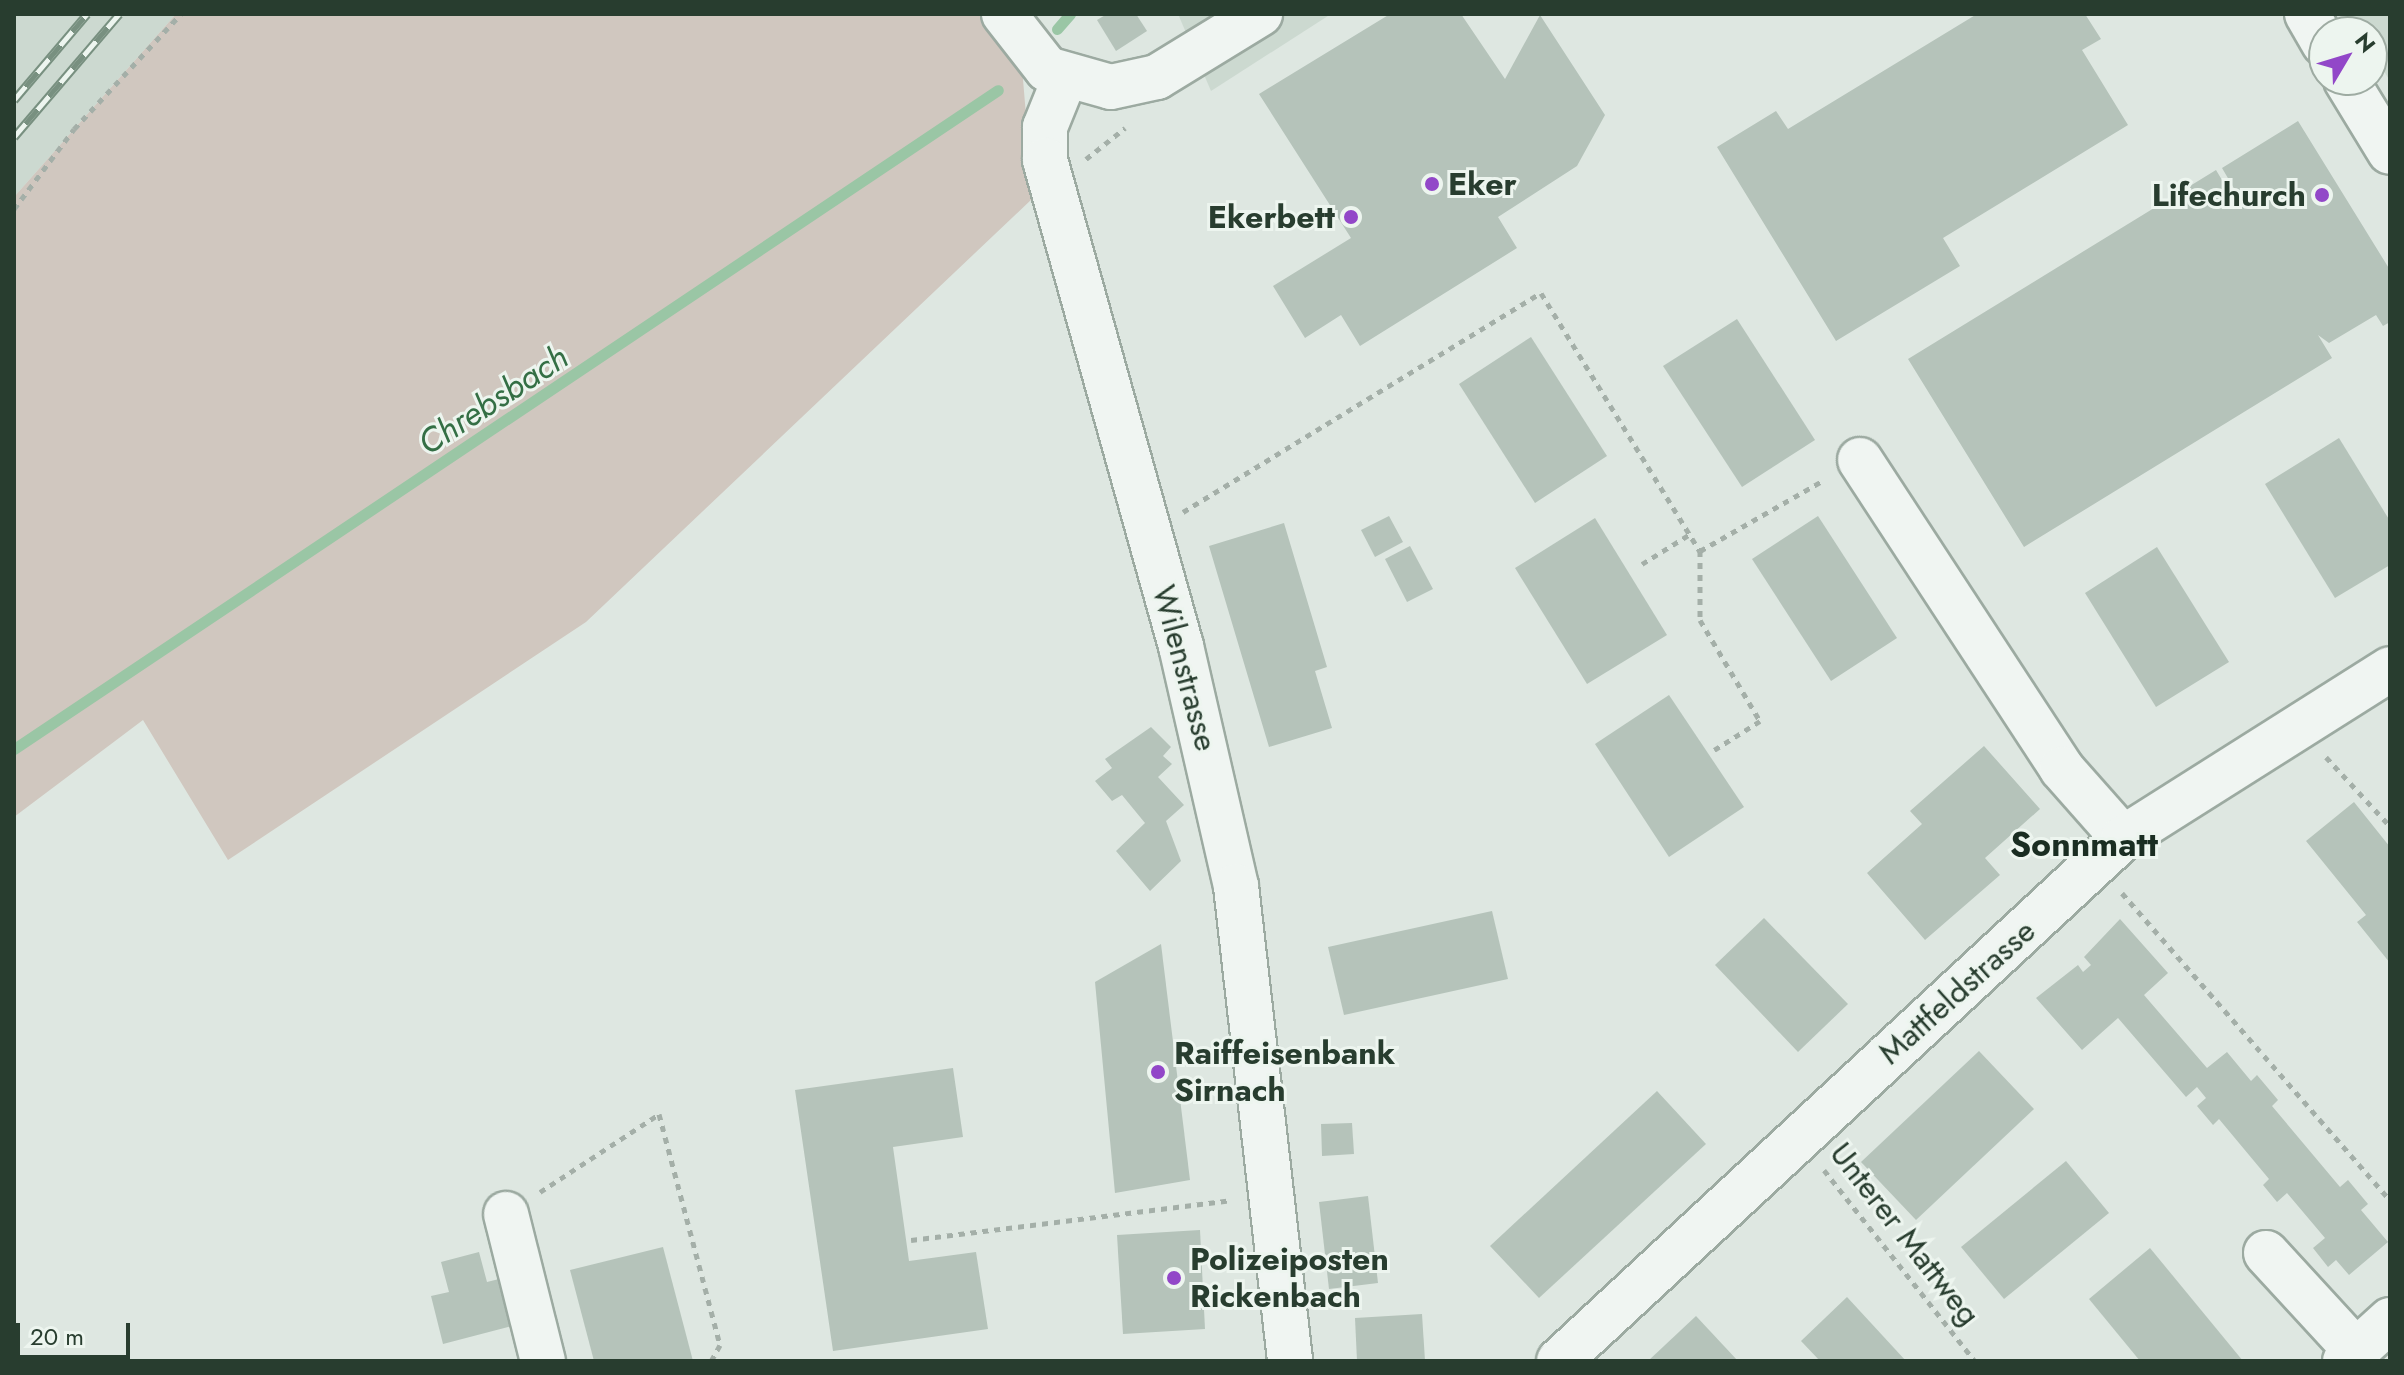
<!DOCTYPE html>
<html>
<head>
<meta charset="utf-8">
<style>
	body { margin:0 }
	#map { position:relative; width:2404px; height:1375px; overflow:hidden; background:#dee7e1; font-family:Jost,sans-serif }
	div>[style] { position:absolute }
	.built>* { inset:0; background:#ccd9d0 }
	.green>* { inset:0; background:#d0c7bf }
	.stream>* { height:11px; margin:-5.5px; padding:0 5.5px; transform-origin:5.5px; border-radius:5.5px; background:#9ac6a5 }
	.building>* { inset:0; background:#b5c3ba }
	.path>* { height:5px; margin-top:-2.5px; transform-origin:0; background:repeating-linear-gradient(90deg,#a4afa8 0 6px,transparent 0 12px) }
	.roads { filter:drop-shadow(2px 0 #9caaa1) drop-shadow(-2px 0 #9caaa1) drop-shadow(0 2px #9caaa1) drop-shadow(0 -2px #9caaa1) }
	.minor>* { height:44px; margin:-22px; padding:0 22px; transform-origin:22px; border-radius:22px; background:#f0f5f2 }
	.rail>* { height:9px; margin-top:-4.5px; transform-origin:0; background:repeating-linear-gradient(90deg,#edf5ef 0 18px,#789080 0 36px); box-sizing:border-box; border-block:2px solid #789080 }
	.dots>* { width:22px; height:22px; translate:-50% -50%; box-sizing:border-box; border:4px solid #edf5ef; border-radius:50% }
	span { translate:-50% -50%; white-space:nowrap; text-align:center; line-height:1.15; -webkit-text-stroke:6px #edf5ef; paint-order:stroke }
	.poi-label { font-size:32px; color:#283d2f; font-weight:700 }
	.left { translate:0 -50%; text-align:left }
	.right { translate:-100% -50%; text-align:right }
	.street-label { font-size:32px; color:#283d2f }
	.water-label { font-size:34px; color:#346f45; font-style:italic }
	.neighbourhood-label { font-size:34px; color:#1a2d22; font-weight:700 }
	.frame { position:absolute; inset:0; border:16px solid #283d2f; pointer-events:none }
	.north { position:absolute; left:2308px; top:16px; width:80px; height:80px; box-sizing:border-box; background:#edf5ef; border:2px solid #9eaba2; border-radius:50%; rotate:52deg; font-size:22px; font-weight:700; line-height:32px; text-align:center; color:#283d2f }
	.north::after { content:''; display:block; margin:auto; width:28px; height:36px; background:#9247c8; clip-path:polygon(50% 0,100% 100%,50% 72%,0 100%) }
	.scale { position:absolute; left:16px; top:1323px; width:114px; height:36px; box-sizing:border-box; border:4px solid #283d2f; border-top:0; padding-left:10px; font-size:24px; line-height:28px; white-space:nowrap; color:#283d2f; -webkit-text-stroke:6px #edf5ef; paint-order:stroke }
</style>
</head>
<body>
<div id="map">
	<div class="built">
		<i style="clip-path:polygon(14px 14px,176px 14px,14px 197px)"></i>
		<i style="clip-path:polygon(1178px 14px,1331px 14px,1211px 91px)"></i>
		<i style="clip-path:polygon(2348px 14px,2390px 14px,2390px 81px,2372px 52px,2372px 32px,2360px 32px)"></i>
	</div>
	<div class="green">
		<i style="clip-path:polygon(176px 14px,985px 14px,1020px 44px,1033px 198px,586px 622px,228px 860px,143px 720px,14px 817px,14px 197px)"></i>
	</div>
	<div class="stream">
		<i style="left:1057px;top:29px;width:20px;rotate:-49deg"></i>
		<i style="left:14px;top:749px;width:1184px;rotate:-33.81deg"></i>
	</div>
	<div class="building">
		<i style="clip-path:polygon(1107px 14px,1136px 14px,1147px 31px,1116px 51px,1097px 20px)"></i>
		<i style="clip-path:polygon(1390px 14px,1461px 14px,1505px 79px,1540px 15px,1605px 115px,1577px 166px,1498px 217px,1517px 248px,1360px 346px,1341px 315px,1305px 338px,1273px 286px,1351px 238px,1259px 94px)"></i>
		<i style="clip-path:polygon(1977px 14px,2085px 14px,2101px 39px,2082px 50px,2128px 125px,1943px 238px,1960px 266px,1836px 341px,1717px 147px,1776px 111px,1788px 129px)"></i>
		<i style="clip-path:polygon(2298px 121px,2390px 270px,2390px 322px,2383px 326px,2376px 315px,2329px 343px,2318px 335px,2332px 358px,2024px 547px,1908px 359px,2216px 170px,2234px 200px,2239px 197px,2222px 168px)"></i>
		<i style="clip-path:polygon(1737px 319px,1815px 440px,1742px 487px,1663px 366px)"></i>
		<i style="clip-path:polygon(1531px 337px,1607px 456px,1535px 503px,1459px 384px)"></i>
		<i style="clip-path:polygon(2339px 438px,2390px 521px,2390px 565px,2335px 598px,2265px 484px)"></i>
		<i style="clip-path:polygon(1389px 516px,1403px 542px,1375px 557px,1361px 530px)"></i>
		<i style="clip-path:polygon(1818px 516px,1897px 638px,1831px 681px,1752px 559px)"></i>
		<i style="clip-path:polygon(1595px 518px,1667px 635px,1587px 684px,1515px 568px)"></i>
		<i style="clip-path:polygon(1284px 523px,1327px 667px,1315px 671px,1332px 728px,1269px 747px,1209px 546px)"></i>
		<i style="clip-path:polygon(1410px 546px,1433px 589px,1407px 602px,1385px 559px)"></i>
		<i style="clip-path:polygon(2157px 547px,2229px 662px,2156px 707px,2085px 593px)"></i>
		<i style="clip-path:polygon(1669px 695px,1744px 807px,1669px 857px,1595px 744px)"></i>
		<i style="clip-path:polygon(1151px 727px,1171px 747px,1163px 756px,1172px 764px,1158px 777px,1184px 805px,1166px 821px,1181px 861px,1150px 891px,1116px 851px,1145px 823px,1122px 795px,1112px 801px,1095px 781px,1112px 768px,1105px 759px)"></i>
		<i style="clip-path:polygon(1984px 746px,2040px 809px,1985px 858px,2000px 875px,1925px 940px,1867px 873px,1922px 824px,1910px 811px)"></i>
		<i style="clip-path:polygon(2354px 802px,2390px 847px,2390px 963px,2357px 922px,2366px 915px,2306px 841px)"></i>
		<i style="clip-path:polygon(1492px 911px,1508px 979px,1344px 1015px,1328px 947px)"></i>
		<i style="clip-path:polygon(1764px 918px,1848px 1004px,1798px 1052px,1715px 965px)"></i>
		<i style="clip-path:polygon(2120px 919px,2168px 973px,2144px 995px,2207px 1068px,2227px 1052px,2251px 1081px,2257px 1075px,2278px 1100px,2272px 1106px,2340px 1187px,2348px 1180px,2368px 1204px,2361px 1210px,2388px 1242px,2349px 1275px,2336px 1260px,2328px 1267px,2313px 1248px,2325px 1238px,2287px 1193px,2277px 1202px,2263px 1185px,2269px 1179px,2219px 1119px,2213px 1125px,2197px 1106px,2206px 1098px,2197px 1087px,2186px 1097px,2118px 1018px,2082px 1050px,2036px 998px,2078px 965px,2083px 972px,2091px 965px,2084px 957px)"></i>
		<i style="clip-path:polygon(1161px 944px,1190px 1180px,1115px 1193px,1095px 982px)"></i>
		<i style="clip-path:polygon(1979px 1051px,2034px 1109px,1916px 1220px,1861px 1162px)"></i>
		<i style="clip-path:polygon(953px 1068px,963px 1137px,893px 1147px,909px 1261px,976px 1252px,988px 1329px,833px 1351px,795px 1090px)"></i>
		<i style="clip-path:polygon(1657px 1091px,1706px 1144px,1539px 1298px,1490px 1246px)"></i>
		<i style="clip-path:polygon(1352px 1123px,1354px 1154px,1322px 1156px,1321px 1124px)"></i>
		<i style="clip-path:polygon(2066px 1161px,2109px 1213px,2004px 1299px,1961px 1247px)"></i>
		<i style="clip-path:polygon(1368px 1196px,1378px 1283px,1329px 1289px,1319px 1202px)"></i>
		<i style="clip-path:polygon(1200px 1230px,1205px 1329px,1123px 1334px,1117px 1235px)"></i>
		<i style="clip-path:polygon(663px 1247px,693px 1361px,594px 1361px,570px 1270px)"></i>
		<i style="clip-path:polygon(2150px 1248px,2243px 1361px,2140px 1361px,2089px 1299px)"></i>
		<i style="clip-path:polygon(479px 1252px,487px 1282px,499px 1279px,512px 1326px,443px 1344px,431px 1296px,449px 1292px,441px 1262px)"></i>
		<i style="clip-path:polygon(1847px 1297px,1906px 1361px,1820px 1361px,1801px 1341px)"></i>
		<i style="clip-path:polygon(1422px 1314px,1425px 1361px,1357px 1361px,1355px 1318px)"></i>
		<i style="clip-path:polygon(1696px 1316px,1738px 1361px,1648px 1361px)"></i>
	</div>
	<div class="path">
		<i style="left:1086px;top:159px;width:50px;rotate:-38.5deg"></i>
		<i style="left:14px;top:209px;width:100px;rotate:-53.1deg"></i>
		<i style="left:74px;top:129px;width:157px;rotate:-47.1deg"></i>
		<i style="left:1183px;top:512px;width:420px;rotate:-31.5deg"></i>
		<i style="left:1541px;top:293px;width:303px;rotate:58.4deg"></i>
		<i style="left:1700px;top:551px;width:143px;rotate:-29.8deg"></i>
		<i style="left:1700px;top:551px;width:69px;rotate:90deg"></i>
		<i style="left:1700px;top:620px;width:117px;rotate:59.3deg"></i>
		<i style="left:1760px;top:721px;width:54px;rotate:147.8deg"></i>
		<i style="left:1642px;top:564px;width:57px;rotate:-32deg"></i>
		<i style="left:2326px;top:757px;width:94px;rotate:47.2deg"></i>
		<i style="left:2122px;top:893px;width:408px;rotate:48.9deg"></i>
		<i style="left:1824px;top:1170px;width:243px;rotate:51.7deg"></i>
		<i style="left:540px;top:1192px;width:142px;rotate:-33.2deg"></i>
		<i style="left:659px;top:1114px;width:239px;rotate:75.2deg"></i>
		<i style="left:720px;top:1345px;width:18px;rotate:119deg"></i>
		<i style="left:911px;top:1240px;width:322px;rotate:-7.1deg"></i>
	</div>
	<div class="roads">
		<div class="minor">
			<i style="left:1004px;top:14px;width:70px;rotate:52deg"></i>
			<i style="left:1047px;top:69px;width:66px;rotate:15.7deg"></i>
			<i style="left:1111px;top:87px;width:47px;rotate:-12.3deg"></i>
			<i style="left:1157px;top:77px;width:121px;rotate:-31.5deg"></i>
			<i style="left:2307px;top:14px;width:34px;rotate:60deg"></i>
			<i style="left:1064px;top:80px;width:51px;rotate:112deg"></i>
			<i style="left:1045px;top:127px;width:33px;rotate:90deg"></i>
			<i style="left:1045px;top:160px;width:505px;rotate:74.37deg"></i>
			<i style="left:1181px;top:646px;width:246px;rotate:77.1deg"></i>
			<i style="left:1236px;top:886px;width:478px;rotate:83.5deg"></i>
			<i style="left:2346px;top:80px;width:84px;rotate:58.6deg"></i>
			<i style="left:1860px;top:460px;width:369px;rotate:56.8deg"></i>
			<i style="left:2062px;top:769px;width:92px;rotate:48.5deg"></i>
			<i style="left:506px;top:1214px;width:152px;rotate:75.9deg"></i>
			<i style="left:2266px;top:1253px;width:133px;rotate:47.4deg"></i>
			<i style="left:1559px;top:1361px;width:769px;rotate:-42.84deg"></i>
			<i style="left:2123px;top:838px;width:316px;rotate:-32.3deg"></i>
			<i style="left:2345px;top:1361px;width:61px;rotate:-42.3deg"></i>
		</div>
	</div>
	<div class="rail">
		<i style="left:14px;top:100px;width:113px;rotate:-49.7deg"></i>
		<i style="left:14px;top:137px;width:162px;rotate:-49.5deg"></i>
	</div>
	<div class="dots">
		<i style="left:1432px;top:184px;background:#9247c8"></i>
		<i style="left:2322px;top:195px;background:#9247c8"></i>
		<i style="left:1351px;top:217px;background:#9247c8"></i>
		<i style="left:1158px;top:1072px;background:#9247c8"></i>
		<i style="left:1174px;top:1278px;background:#9247c8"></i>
	</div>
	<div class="poi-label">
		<span class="left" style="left:1448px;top:184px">Eker</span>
		<span class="right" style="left:2306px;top:195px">Lifechurch</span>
		<span class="right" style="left:1335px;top:217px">Ekerbett</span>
		<span class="left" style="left:1174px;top:1072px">Raiffeisenbank<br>Sirnach</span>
		<span class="left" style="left:1190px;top:1278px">Polizeiposten<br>Rickenbach</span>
	</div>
	<div class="street-label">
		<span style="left:1185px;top:668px;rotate:75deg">Wilenstrasse</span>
		<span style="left:1957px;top:992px;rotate:-42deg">Mattfeldstrasse</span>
		<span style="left:1905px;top:1234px;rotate:52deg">Unterer Mattweg</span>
	</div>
	<div class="water-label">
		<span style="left:493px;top:400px;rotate:-33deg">Chrebsbach</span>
	</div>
	<div class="neighbourhood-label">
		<span style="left:2084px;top:845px">Sonnmatt</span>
	</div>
	<div class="frame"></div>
	<div class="north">N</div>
	<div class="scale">20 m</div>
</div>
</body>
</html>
